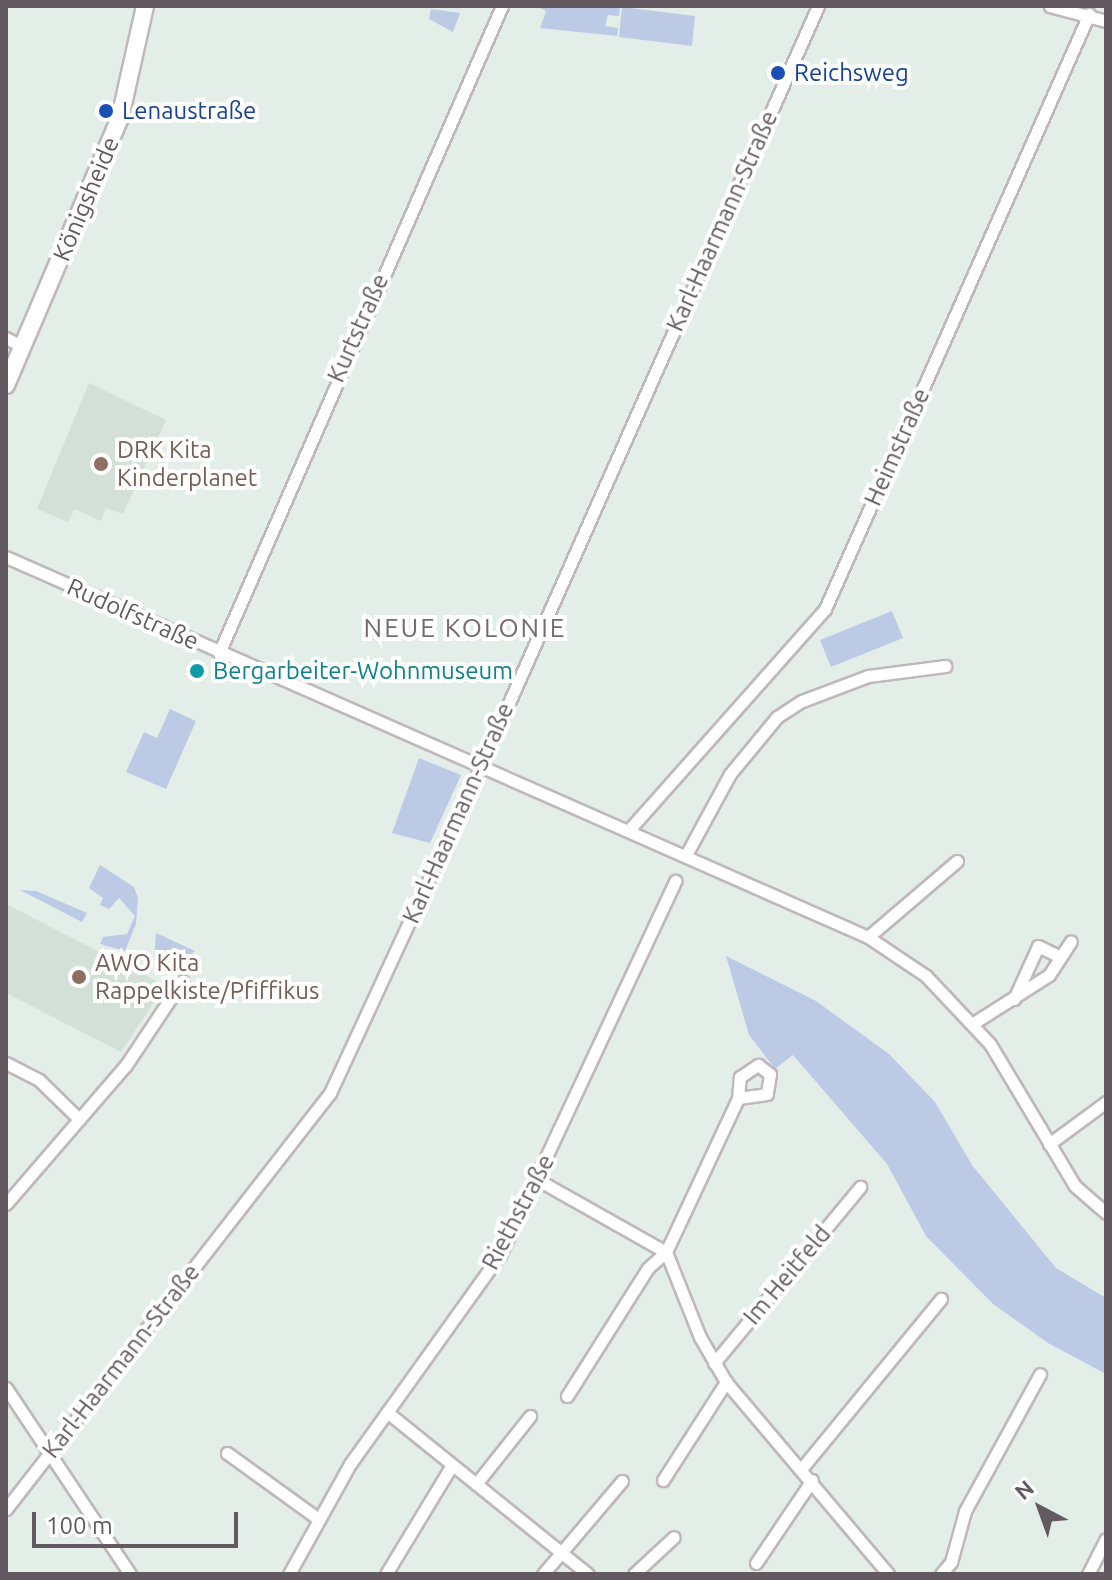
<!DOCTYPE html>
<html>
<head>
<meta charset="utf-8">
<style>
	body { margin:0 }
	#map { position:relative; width:1112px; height:1580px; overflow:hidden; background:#e2eee7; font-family:Ubuntu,sans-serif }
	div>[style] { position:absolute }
	.education>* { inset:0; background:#d3e0d8 }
	.green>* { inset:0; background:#bdcae6 }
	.roads { filter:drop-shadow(2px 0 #bfb7bc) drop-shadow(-2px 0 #bfb7bc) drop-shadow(0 2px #bfb7bc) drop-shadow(0 -2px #bfb7bc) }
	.minor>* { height:11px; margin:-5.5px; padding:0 5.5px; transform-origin:5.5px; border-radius:5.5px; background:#fff }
	.secondary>* { height:16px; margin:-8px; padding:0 8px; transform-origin:8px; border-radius:8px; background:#fff }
	.dots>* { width:22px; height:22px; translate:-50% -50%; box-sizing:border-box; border:4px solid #fff; border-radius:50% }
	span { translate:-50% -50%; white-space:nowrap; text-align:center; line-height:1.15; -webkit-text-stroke:8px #fff; paint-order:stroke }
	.transit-label { font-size:24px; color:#164399 }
	.left { translate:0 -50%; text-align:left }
	.street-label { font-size:24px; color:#635a61 }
	.education-label { font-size:24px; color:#785e54 }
	.culture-label { font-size:24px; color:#0d838f }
	.neighbourhood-label { font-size:26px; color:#756b73; letter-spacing:2px }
	.frame { position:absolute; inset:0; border:8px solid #635a61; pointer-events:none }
	.north { position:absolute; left:1000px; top:1468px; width:80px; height:80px; -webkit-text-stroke:6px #fff; paint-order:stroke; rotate:319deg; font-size:22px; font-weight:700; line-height:32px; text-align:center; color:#635a61 }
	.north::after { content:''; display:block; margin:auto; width:28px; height:36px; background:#635a61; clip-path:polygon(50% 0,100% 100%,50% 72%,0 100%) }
	.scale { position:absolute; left:32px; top:1512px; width:206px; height:36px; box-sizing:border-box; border:4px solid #635a61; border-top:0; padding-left:10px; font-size:24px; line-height:28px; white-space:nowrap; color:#635a61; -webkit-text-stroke:6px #fff; paint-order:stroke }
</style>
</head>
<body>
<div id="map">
	<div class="education">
		<i style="clip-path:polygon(89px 383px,166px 420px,123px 514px,106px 508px,101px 521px,75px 509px,68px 522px,37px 509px)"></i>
		<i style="clip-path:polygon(6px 904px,156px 981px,158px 996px,121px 1052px,6px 993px)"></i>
	</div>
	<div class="green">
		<i style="clip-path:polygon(536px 6px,620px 7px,619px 16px,608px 15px,605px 26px,618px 28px,617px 36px,540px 28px,546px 11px)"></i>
		<i style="clip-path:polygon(622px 7px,695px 16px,692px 46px,619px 37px)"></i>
		<i style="clip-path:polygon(431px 9px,460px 13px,453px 32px,429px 19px)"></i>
		<i style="clip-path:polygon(892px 611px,903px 638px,831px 667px,820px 640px)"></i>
		<i style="clip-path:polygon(170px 709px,196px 721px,166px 789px,126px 772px,144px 732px,157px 738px)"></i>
		<i style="clip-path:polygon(419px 758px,461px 775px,430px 843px,392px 833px)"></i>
		<i style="clip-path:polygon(100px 865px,134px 887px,138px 898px,136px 924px,125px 951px,100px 944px,103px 937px,127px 934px,135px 916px,119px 898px,109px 909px,100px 905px,103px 898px,89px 888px)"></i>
		<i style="clip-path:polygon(20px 890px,36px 891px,87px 913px,82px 922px)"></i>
		<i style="clip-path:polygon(156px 933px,195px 951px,178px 964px,154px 959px)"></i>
		<i style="clip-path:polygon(726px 956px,816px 1001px,889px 1054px,935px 1102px,972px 1165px,1056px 1268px,1106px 1298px,1106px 1374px,1048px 1343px,993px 1304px,926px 1236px,887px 1164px,793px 1055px,775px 1069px,749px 1035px)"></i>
	</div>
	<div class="roads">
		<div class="minor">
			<i style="left:1050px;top:6px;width:58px;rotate:15deg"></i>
			<i style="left:6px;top:338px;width:19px;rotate:28deg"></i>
			<i style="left:6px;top:557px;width:942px;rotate:23.79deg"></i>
			<i style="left:868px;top:937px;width:70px;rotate:33.9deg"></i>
			<i style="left:926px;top:976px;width:93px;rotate:46.7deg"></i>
			<i style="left:990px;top:1044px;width:165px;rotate:59.1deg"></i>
			<i style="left:1075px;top:1186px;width:41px;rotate:41.1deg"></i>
			<i style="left:219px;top:653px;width:706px;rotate:-66.38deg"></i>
			<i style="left:628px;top:831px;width:297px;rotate:-48.4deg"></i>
			<i style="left:825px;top:609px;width:651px;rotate:-66.07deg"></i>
			<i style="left:686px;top:855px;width:92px;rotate:-61.5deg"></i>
			<i style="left:730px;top:774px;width:74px;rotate:-50.5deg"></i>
			<i style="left:777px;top:717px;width:30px;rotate:-33deg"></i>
			<i style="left:802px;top:701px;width:71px;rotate:-20.7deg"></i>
			<i style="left:868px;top:676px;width:78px;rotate:-7.4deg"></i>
			<i style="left:868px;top:937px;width:117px;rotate:-40.5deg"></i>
			<i style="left:1014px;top:999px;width:58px;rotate:-65.6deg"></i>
			<i style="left:1038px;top:946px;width:25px;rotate:26deg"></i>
			<i style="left:972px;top:1024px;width:91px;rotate:-32.5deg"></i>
			<i style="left:1049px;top:975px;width:40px;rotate:-57.1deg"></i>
			<i style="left:6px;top:1063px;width:37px;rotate:27deg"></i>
			<i style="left:39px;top:1080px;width:56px;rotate:44.3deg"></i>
			<i style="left:1049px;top:1144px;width:71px;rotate:-36.4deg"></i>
			<i style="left:538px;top:1180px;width:147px;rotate:29.4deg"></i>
			<i style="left:666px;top:1252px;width:92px;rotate:68.2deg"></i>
			<i style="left:700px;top:1337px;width:52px;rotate:60deg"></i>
			<i style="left:726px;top:1382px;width:251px;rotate:49.8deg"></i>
			<i style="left:6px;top:1204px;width:184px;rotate:-49.2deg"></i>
			<i style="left:126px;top:1065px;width:101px;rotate:-56.3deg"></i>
			<i style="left:714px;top:1363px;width:229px;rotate:-50.3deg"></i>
			<i style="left:6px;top:1388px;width:224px;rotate:56.3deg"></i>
			<i style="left:567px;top:1396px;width:151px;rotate:-57.7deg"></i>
			<i style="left:648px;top:1268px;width:24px;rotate:-42deg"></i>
			<i style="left:666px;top:1252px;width:170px;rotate:-64.9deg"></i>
			<i style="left:738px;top:1098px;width:21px;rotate:-85deg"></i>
			<i style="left:740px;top:1077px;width:22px;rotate:-34deg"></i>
			<i style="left:758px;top:1065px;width:15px;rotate:37deg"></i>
			<i style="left:770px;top:1074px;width:20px;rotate:99deg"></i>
			<i style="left:767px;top:1094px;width:29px;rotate:172deg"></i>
			<i style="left:387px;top:1412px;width:258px;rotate:38.9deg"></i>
			<i style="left:227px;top:1453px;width:111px;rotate:35.8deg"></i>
			<i style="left:802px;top:1468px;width:219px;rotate:-50.6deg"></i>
			<i style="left:663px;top:1480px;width:117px;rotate:-57.3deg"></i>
			<i style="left:476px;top:1484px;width:87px;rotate:-51.5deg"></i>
			<i style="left:6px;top:1509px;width:527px;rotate:-52.09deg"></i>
			<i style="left:330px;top:1093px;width:358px;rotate:-65.2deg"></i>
			<i style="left:480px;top:768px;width:834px;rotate:-66.08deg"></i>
			<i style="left:756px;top:1563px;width:100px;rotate:-56deg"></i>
			<i style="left:289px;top:1574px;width:126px;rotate:-61deg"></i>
			<i style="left:350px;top:1464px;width:259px;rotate:-54.4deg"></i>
			<i style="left:501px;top:1253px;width:411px;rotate:-64.9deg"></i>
			<i style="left:386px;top:1574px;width:127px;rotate:-58.8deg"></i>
			<i style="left:543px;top:1574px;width:122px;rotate:-49.7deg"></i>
			<i style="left:634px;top:1574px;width:54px;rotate:-42.8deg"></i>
			<i style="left:941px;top:1574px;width:16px;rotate:-50deg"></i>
			<i style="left:951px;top:1562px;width:53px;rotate:-74.6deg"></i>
			<i style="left:965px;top:1511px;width:156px;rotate:-61.3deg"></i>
			<i style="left:1088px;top:1574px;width:39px;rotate:-63deg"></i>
		</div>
		<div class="secondary">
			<i style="left:6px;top:385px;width:290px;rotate:-66.9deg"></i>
			<i style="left:120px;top:118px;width:115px;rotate:-77.4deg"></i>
		</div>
	</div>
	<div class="dots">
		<i style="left:778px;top:73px;background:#1a4fb4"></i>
		<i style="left:106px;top:111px;background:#1a4fb4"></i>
		<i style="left:101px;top:464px;background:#8d6e63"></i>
		<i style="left:197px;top:671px;background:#0f9aa8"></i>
		<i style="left:79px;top:977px;background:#8d6e63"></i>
	</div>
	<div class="transit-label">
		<span class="left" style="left:794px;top:73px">Reichsweg</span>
		<span class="left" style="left:122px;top:111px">Lenaustraße</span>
	</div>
	<div class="street-label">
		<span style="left:86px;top:199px;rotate:-67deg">Königsheide</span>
		<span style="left:722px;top:221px;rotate:-66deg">Karl-Haarmann-Straße</span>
		<span style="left:358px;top:328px;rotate:-66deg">Kurtstraße</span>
		<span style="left:897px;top:447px;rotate:-66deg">Heimstraße</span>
		<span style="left:133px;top:614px;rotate:24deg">Rudolfstraße</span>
		<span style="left:458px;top:813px;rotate:-66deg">Karl-Haarmann-Straße</span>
		<span style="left:518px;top:1212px;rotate:-62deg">Riethstraße</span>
		<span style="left:787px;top:1275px;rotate:-50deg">Im Heitfeld</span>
		<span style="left:121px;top:1361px;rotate:-52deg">Karl-Haarmann-Straße</span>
	</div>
	<div class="education-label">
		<span class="left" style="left:117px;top:464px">DRK Kita<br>Kinderplanet</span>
		<span class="left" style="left:95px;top:977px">AWO Kita<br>Rappelkiste/Pfiffikus</span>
	</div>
	<div class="culture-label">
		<span class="left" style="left:213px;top:671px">Bergarbeiter-Wohnmuseum</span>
	</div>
	<div class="neighbourhood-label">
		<span style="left:465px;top:628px">NEUE KOLONIE</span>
	</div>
	<div class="frame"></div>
	<div class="north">N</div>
	<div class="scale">100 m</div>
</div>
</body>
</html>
